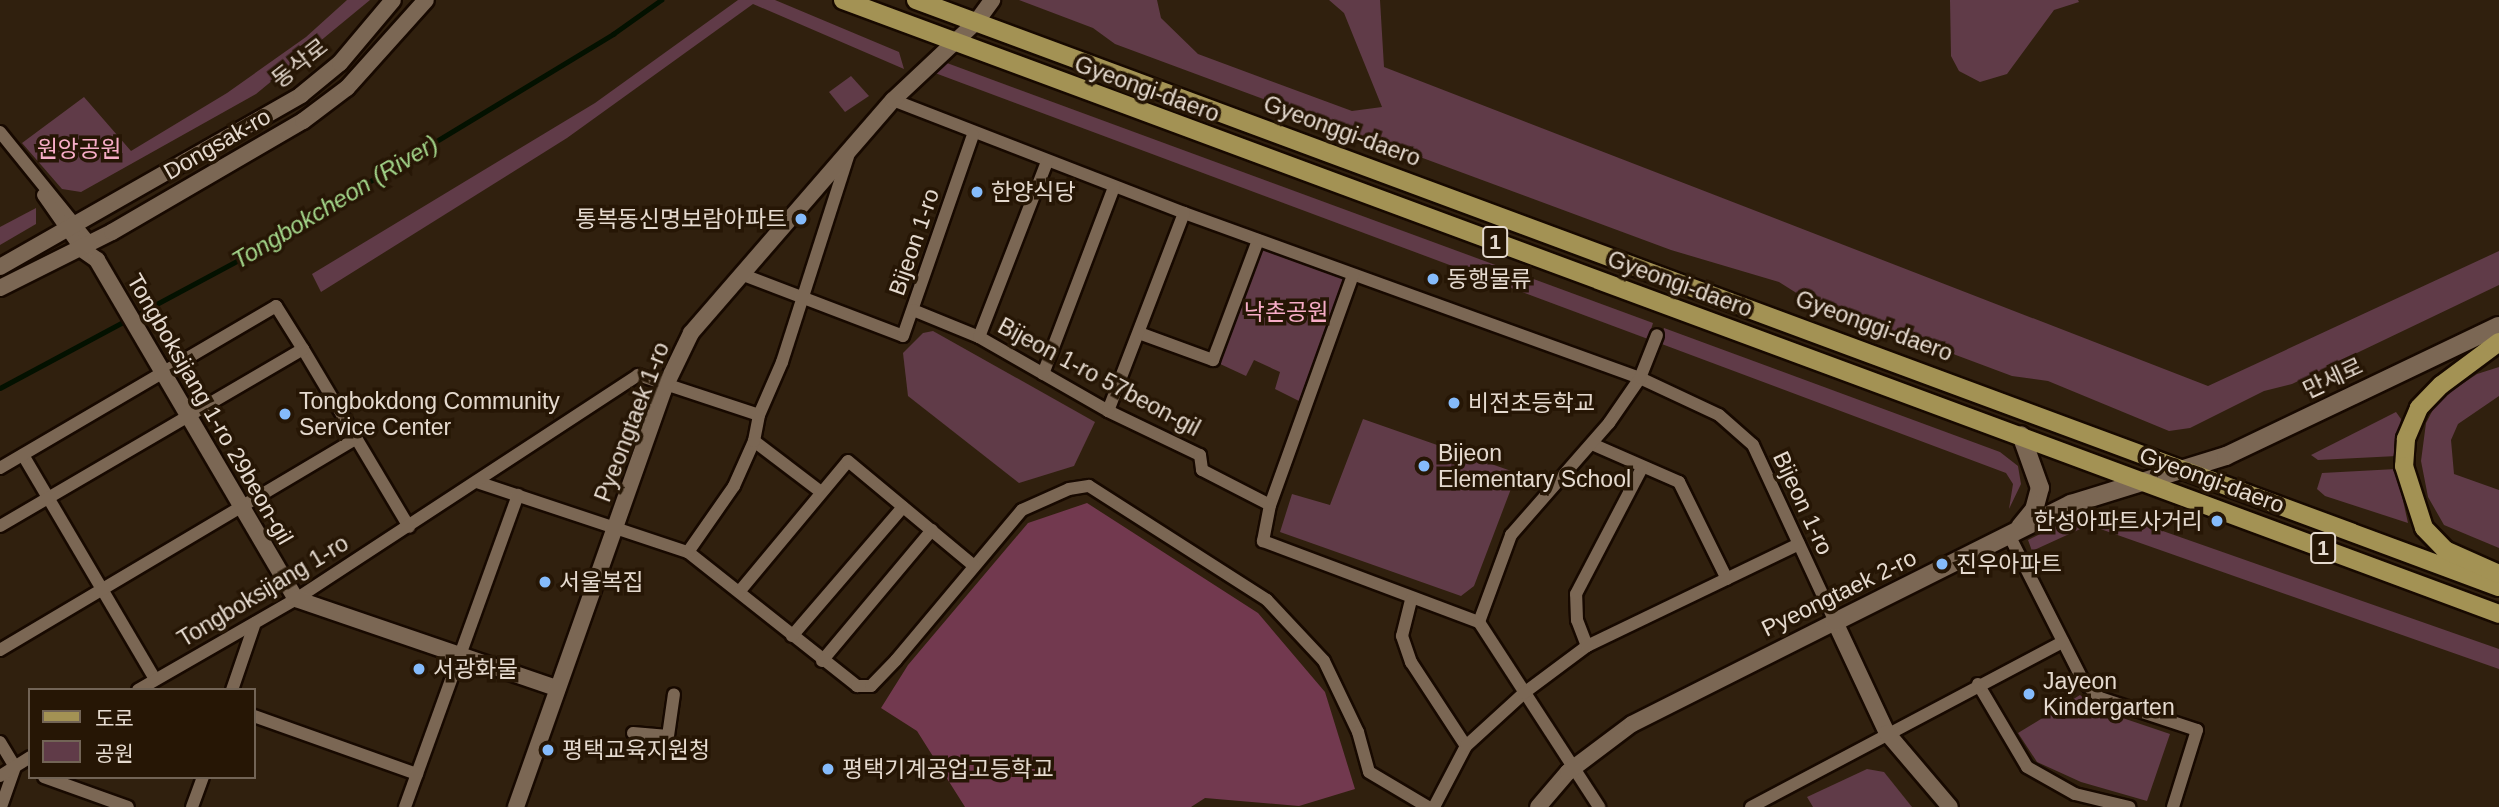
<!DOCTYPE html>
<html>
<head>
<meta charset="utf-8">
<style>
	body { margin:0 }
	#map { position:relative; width:2499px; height:807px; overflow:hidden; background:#30200e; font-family:Helvetica,"Noto Sans KR",sans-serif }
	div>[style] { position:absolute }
	.green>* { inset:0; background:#603b48 }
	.forest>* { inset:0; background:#72394f }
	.stream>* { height:4.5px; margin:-2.25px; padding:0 2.25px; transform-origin:2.25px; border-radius:2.25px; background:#031100 }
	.roads { filter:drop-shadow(2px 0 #170900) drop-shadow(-2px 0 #170900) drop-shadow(0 2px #170900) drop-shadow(0 -2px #170900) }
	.minor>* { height:12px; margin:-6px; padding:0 6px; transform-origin:6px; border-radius:6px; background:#7b6754 }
	.tertiary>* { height:16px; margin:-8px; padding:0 8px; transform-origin:8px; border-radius:8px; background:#7b6754 }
	.secondary>* { height:18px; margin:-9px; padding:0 9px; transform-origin:9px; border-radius:9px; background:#7b6754 }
	.primary>* { height:18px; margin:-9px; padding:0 9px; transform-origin:9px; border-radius:9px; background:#a39254 }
	.dots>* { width:19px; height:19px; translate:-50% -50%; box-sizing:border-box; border:4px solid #261605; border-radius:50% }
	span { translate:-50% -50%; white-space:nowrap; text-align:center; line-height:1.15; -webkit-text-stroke:7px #261605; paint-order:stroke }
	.shield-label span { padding:2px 5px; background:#261605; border:2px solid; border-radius:5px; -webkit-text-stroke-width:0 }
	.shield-label { font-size:21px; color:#e5dacf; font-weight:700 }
	.street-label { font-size:23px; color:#e5dacf }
	.park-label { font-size:23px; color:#f7adc7 }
	.poi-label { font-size:23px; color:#e5dacf }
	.left { translate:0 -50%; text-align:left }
	.right { translate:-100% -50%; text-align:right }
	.water-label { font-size:24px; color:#a3d68a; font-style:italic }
	.legend { position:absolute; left:28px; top:688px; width:228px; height:91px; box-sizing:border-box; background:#261605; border:2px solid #726456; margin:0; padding:9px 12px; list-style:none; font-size:21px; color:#e5dacf }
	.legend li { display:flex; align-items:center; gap:14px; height:35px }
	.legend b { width:35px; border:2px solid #726456 }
</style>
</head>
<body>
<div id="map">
	<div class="green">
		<i style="clip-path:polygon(347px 0,370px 0,256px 94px,81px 192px,62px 189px,22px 143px,84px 97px,131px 151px,227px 93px,306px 37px)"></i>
		<i style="clip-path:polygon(738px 0,775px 0,899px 52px,904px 69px,753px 4px,567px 138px,321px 292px,312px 274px,595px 103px)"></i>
		<i style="clip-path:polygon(1019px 0,1157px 0,1161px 18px,1198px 54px,1352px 111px,1382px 107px,1344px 13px,1329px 0,1380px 0,1384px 67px,2208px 386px,2499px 251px,2499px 285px,2292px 384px,2264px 391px,2190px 428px,2169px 431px,2048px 381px,2012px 376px,1806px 299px,1779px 282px,1671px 250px,1115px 44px,1093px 28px)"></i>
		<i style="clip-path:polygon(1950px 0,2078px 0,2079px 2px,2054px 10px,2007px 74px,1980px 82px,1959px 71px,1951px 56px)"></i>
		<i style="clip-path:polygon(947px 63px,1653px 323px,1648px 339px,935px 73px)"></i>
		<i style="clip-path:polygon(851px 76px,869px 96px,845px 112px,829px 92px)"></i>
		<i style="clip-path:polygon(36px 208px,36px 224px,0 245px,0 227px)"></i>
		<i style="clip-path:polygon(1268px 248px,1344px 277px,1347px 283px,1301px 402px,1275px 389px,1280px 372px,1254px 360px,1246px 376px,1218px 363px,1258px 253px)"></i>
		<i style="clip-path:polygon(1664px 328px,2000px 452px,2018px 466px,2021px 484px,2009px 509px,2013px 484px,2006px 473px,1659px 343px)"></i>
		<i style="clip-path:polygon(933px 331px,1095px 422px,1074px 466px,1019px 483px,908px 396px,903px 353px,923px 333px)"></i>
		<i style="clip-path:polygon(2499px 367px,2499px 396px,2458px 424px,2451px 440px,2454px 474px,2499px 490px,2499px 548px,2444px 525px,2428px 497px,2421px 461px,2426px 423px,2438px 400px,2477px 374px)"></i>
		<i style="clip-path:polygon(2396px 412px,2401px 419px,2397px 456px,2318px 460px,2311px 455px)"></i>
		<i style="clip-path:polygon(1363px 419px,1517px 473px,1474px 586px,1461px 596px,1280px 532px,1292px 494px,1330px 505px)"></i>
		<i style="clip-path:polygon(2396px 469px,2408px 523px,2325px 496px,2317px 489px,2322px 473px)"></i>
		<i style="clip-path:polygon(2103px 510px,2499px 649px,2499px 669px,2089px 525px,2032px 551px,2028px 540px,2087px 511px)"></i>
		<i style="clip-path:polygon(2080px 695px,2096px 709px,2170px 734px,2147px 801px,2081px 782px,2037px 762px,2018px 733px)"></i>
		<i style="clip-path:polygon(1867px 769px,1884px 772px,1912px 807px,1813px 807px,1807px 797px)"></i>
	</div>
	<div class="forest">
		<i style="clip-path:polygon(1087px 503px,1258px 613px,1325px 692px,1355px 789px,1299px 806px,1205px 798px,1191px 807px,965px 807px,917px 731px,881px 708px,908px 665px,1028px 523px)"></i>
	</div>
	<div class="stream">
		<i style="left:0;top:388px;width:289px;rotate:-28.2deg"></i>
		<i style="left:255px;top:251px;width:419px;rotate:-31.2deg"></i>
		<i style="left:613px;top:34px;width:59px;rotate:-35.3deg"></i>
	</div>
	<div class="roads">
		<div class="minor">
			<i style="left:893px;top:100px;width:312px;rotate:21.2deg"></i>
			<i style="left:1184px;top:213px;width:485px;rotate:19.9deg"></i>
			<i style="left:1640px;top:378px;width:87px;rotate:25.1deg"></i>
			<i style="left:1719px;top:415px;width:45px;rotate:41.4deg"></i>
			<i style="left:1753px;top:445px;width:195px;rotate:65.1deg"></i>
			<i style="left:0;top:132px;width:143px;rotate:51deg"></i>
			<i style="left:43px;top:195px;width:65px;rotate:55.1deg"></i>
			<i style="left:741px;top:274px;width:173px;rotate:20.9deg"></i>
			<i style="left:903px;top:336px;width:213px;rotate:-70.8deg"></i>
			<i style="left:1353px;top:275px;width:245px;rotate:109.8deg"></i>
			<i style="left:1270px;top:505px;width:37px;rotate:101deg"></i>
			<i style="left:1263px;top:541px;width:231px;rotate:20.6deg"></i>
			<i style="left:1479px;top:622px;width:221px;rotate:57deg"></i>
			<i style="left:913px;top:310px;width:71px;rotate:22.2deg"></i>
			<i style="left:979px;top:337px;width:149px;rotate:29.8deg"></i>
			<i style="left:1108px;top:411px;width:102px;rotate:25.6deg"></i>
			<i style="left:1200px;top:455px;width:15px;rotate:82deg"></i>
			<i style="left:1202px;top:470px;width:76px;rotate:27.2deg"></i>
			<i style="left:1139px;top:333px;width:79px;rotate:20deg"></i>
			<i style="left:1213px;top:360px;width:128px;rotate:-69.4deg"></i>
			<i style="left:979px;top:337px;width:188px;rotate:-68.8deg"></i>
			<i style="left:303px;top:349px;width:207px;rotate:59.2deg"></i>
			<i style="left:1043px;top:374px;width:200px;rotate:-69.2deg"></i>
			<i style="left:1108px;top:411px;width:212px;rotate:-69deg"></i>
			<i style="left:754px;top:441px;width:84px;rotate:37.3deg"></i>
			<i style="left:1592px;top:444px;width:95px;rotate:23.6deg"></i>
			<i style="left:1679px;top:482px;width:108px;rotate:63.7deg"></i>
			<i style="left:23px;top:455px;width:260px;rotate:59.5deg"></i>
			<i style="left:0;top:468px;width:320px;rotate:-30.4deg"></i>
			<i style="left:276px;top:306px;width:51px;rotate:57.9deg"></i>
			<i style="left:303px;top:349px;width:351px;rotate:149.7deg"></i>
			<i style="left:477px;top:482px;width:222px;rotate:18.4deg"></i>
			<i style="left:688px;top:552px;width:216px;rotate:38.4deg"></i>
			<i style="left:857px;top:686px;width:14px"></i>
			<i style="left:871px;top:686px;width:36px;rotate:-46deg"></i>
			<i style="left:896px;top:660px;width:196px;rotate:-50deg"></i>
			<i style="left:1022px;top:510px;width:51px;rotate:-24.1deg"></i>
			<i style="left:1069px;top:489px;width:20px;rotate:-9deg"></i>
			<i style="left:1089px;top:486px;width:211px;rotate:32.6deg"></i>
			<i style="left:1267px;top:600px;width:83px;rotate:46.9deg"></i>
			<i style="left:1324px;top:661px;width:79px;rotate:64.4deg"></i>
			<i style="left:1358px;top:732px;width:41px;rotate:74.6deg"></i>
			<i style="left:1369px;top:772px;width:69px;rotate:30.7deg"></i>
			<i style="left:2010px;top:537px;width:161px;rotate:63.1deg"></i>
			<i style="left:2083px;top:681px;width:24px;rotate:45deg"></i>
			<i style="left:2100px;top:698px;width:102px;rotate:18.3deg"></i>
			<i style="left:2197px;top:730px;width:81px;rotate:107.3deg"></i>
			<i style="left:688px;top:552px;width:80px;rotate:-55.1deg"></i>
			<i style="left:734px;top:486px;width:49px;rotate:-66deg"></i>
			<i style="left:754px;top:441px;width:26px;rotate:-79deg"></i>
			<i style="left:759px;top:415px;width:58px;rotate:-66.5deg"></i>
			<i style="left:782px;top:362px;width:216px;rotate:-72.2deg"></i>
			<i style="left:739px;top:592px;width:170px;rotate:-50.2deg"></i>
			<i style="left:848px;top:461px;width:164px;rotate:39.8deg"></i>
			<i style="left:1411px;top:600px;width:37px;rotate:104deg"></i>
			<i style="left:1402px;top:636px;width:28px;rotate:71deg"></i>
			<i style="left:1411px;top:662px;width:100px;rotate:56.8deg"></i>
			<i style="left:1479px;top:622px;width:93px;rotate:-69.8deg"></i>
			<i style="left:1511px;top:535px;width:149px;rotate:-48.8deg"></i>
			<i style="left:1609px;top:423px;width:55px;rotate:-55.4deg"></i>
			<i style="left:1640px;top:378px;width:46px;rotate:-68.4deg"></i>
			<i style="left:792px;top:636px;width:170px;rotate:-49.3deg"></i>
			<i style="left:1587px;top:646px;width:28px;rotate:-111deg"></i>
			<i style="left:1577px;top:620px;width:26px;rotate:-92deg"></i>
			<i style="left:1576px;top:594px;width:142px;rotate:-62.4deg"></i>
			<i style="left:0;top:650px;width:413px;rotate:-30.7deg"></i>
			<i style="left:822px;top:661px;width:171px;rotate:-50deg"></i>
			<i style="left:1978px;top:684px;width:96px;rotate:59.4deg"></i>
			<i style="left:2027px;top:767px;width:55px;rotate:29.4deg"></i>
			<i style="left:2075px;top:794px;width:56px;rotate:13.5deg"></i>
			<i style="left:138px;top:690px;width:182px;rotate:-29.9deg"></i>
			<i style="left:296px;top:599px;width:409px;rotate:-33.2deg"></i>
			<i style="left:638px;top:375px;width:127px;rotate:18.3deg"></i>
			<i style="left:232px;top:690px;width:71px;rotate:-71.1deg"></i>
			<i style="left:254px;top:716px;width:173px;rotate:19.6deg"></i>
			<i style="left:633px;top:733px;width:35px;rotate:5deg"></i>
			<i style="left:668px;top:736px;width:42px;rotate:-81.9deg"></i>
			<i style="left:0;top:742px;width:29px;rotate:59deg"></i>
			<i style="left:15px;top:767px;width:42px;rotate:109.3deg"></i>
			<i style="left:0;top:776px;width:36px;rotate:-32deg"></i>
			<i style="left:44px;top:777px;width:89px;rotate:19.7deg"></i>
			<i style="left:192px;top:807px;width:32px;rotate:-70deg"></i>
			<i style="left:405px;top:807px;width:332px;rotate:-70.1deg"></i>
			<i style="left:1434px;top:807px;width:69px;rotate:-62.3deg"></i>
			<i style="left:1466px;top:746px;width:79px;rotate:-42.4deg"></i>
			<i style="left:1524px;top:693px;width:79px;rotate:-36.7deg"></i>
			<i style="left:1587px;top:646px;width:235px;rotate:-25.7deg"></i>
			<i style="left:1751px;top:807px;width:353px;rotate:-27.9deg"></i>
		</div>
		<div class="tertiary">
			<i style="left:80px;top:248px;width:21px;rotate:35deg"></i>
			<i style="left:97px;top:260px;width:393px;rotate:59.6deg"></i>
			<i style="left:296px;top:599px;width:275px;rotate:18.9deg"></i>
			<i style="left:0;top:267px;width:347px;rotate:-29.7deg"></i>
			<i style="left:301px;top:95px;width:50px;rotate:-39.4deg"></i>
			<i style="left:340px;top:63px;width:82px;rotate:-49.9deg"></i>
			<i style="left:0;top:288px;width:125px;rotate:-26.6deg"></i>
			<i style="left:112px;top:232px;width:221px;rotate:-30.2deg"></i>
			<i style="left:303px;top:121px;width:55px;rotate:-36.9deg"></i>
			<i style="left:347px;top:88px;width:118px;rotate:-48.1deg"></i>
			<i style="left:516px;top:807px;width:441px;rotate:-70.5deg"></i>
			<i style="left:663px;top:391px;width:64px;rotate:-64.2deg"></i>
			<i style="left:691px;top:333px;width:308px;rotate:-49.1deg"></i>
			<i style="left:893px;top:100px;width:115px;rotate:-43.2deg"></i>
			<i style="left:977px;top:21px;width:26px;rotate:-54deg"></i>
			<i style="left:1538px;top:807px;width:46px;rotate:-49.4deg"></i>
			<i style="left:1568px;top:772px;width:80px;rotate:-36.9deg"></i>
			<i style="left:1632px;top:724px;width:227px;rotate:-26.7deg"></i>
			<i style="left:1835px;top:622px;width:123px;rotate:64.9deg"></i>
			<i style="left:1887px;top:733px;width:97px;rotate:49.6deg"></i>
		</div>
		<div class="secondary">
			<i style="left:2020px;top:527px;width:22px;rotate:-51deg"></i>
			<i style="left:2034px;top:510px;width:23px;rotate:-75deg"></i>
			<i style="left:2040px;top:488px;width:56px;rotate:-109.7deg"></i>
			<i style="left:1835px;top:622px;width:264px;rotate:-26.6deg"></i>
			<i style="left:2071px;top:504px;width:162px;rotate:-17.2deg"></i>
			<i style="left:2226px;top:456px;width:302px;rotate:-25.5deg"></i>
		</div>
		<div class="primary">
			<i style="left:843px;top:0;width:1766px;rotate:20.34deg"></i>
			<i style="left:916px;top:0;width:1688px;rotate:20.35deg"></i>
			<i style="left:2499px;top:342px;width:72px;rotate:143.4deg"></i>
			<i style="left:2441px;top:385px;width:32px;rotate:134deg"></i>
			<i style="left:2419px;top:408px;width:34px;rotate:113deg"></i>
			<i style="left:2406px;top:439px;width:27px;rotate:94deg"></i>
			<i style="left:2404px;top:466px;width:65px;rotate:72.1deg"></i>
			<i style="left:2424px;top:528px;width:30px;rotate:46deg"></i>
			<i style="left:2445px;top:550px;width:59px;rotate:24deg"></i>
		</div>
	</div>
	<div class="dots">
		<i style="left:977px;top:192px;background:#85bbfb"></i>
		<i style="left:801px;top:219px;background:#85bbfb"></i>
		<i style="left:1433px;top:279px;background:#85bbfb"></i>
		<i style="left:1454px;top:403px;background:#85bbfb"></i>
		<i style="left:285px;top:414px;background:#85bbfb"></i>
		<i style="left:1424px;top:466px;background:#85bbfb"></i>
		<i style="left:2217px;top:521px;background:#85bbfb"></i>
		<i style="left:1942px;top:564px;background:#85bbfb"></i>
		<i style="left:545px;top:582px;background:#85bbfb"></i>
		<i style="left:419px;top:669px;background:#85bbfb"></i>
		<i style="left:2029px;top:694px;background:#85bbfb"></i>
		<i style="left:548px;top:750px;background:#85bbfb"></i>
		<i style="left:828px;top:769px;background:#85bbfb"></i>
	</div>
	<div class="shield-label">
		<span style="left:1495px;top:242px">1</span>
		<span style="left:2323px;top:548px">1</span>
	</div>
	<div class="street-label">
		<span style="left:300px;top:63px;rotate:-38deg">동삭로</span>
		<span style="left:1147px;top:89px;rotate:20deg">Gyeongi-daero</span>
		<span style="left:1342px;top:131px;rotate:20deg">Gyeonggi-daero</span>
		<span style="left:217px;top:144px;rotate:-30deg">Dongsak-ro</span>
		<span style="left:914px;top:242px;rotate:-71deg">Bijeon 1-ro</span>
		<span style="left:1680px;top:284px;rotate:20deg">Gyeongi-daero</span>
		<span style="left:1874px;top:326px;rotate:20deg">Gyeonggi-daero</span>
		<span style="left:1099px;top:377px;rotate:28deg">Bijeon 1-ro 57beon-gil</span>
		<span style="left:2333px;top:378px;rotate:-25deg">만세로</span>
		<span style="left:210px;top:409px;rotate:60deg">Tongboksijang 1-ro 29beon-gil</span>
		<span style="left:632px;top:422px;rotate:-69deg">Pyeongtaek 1-ro</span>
		<span style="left:2212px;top:480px;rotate:20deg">Gyeongi-daero</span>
		<span style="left:1803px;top:503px;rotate:65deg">Bijeon 1-ro</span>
		<span style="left:263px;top:591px;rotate:-31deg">Tongboksijang 1-ro</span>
		<span style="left:1839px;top:593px;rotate:-26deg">Pyeongtaek 2-ro</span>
	</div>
	<div class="park-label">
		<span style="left:79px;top:149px">원앙공원</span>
		<span style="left:1286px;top:312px">낙촌공원</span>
	</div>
	<div class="poi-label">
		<span class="left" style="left:991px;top:192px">한양식당</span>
		<span class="right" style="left:787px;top:219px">통복동신명보람아파트</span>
		<span class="left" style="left:1447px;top:279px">동행물류</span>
		<span class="left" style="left:299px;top:414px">Tongbokdong Community<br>Service Center</span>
		<span class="left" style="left:1468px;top:403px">비전초등학교</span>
		<span class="left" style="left:1438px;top:466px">Bijeon<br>Elementary School</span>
		<span class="right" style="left:2203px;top:521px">한성아파트사거리</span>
		<span class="left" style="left:1956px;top:564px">진우아파트</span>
		<span class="left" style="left:559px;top:582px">서울복집</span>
		<span class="left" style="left:433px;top:669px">서광화물</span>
		<span class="left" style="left:2043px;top:694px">Jayeon<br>Kindergarten</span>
		<span class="left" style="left:562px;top:750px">평택교육지원청</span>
		<span class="left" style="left:842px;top:769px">평택기계공업고등학교</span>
	</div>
	<div class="water-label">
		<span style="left:335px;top:202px;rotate:-31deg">Tongbokcheon (River)</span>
	</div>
	<ul class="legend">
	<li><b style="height:9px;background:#a39254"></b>도로</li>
	<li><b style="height:19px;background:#603b48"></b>공원</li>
	</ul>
</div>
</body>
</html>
